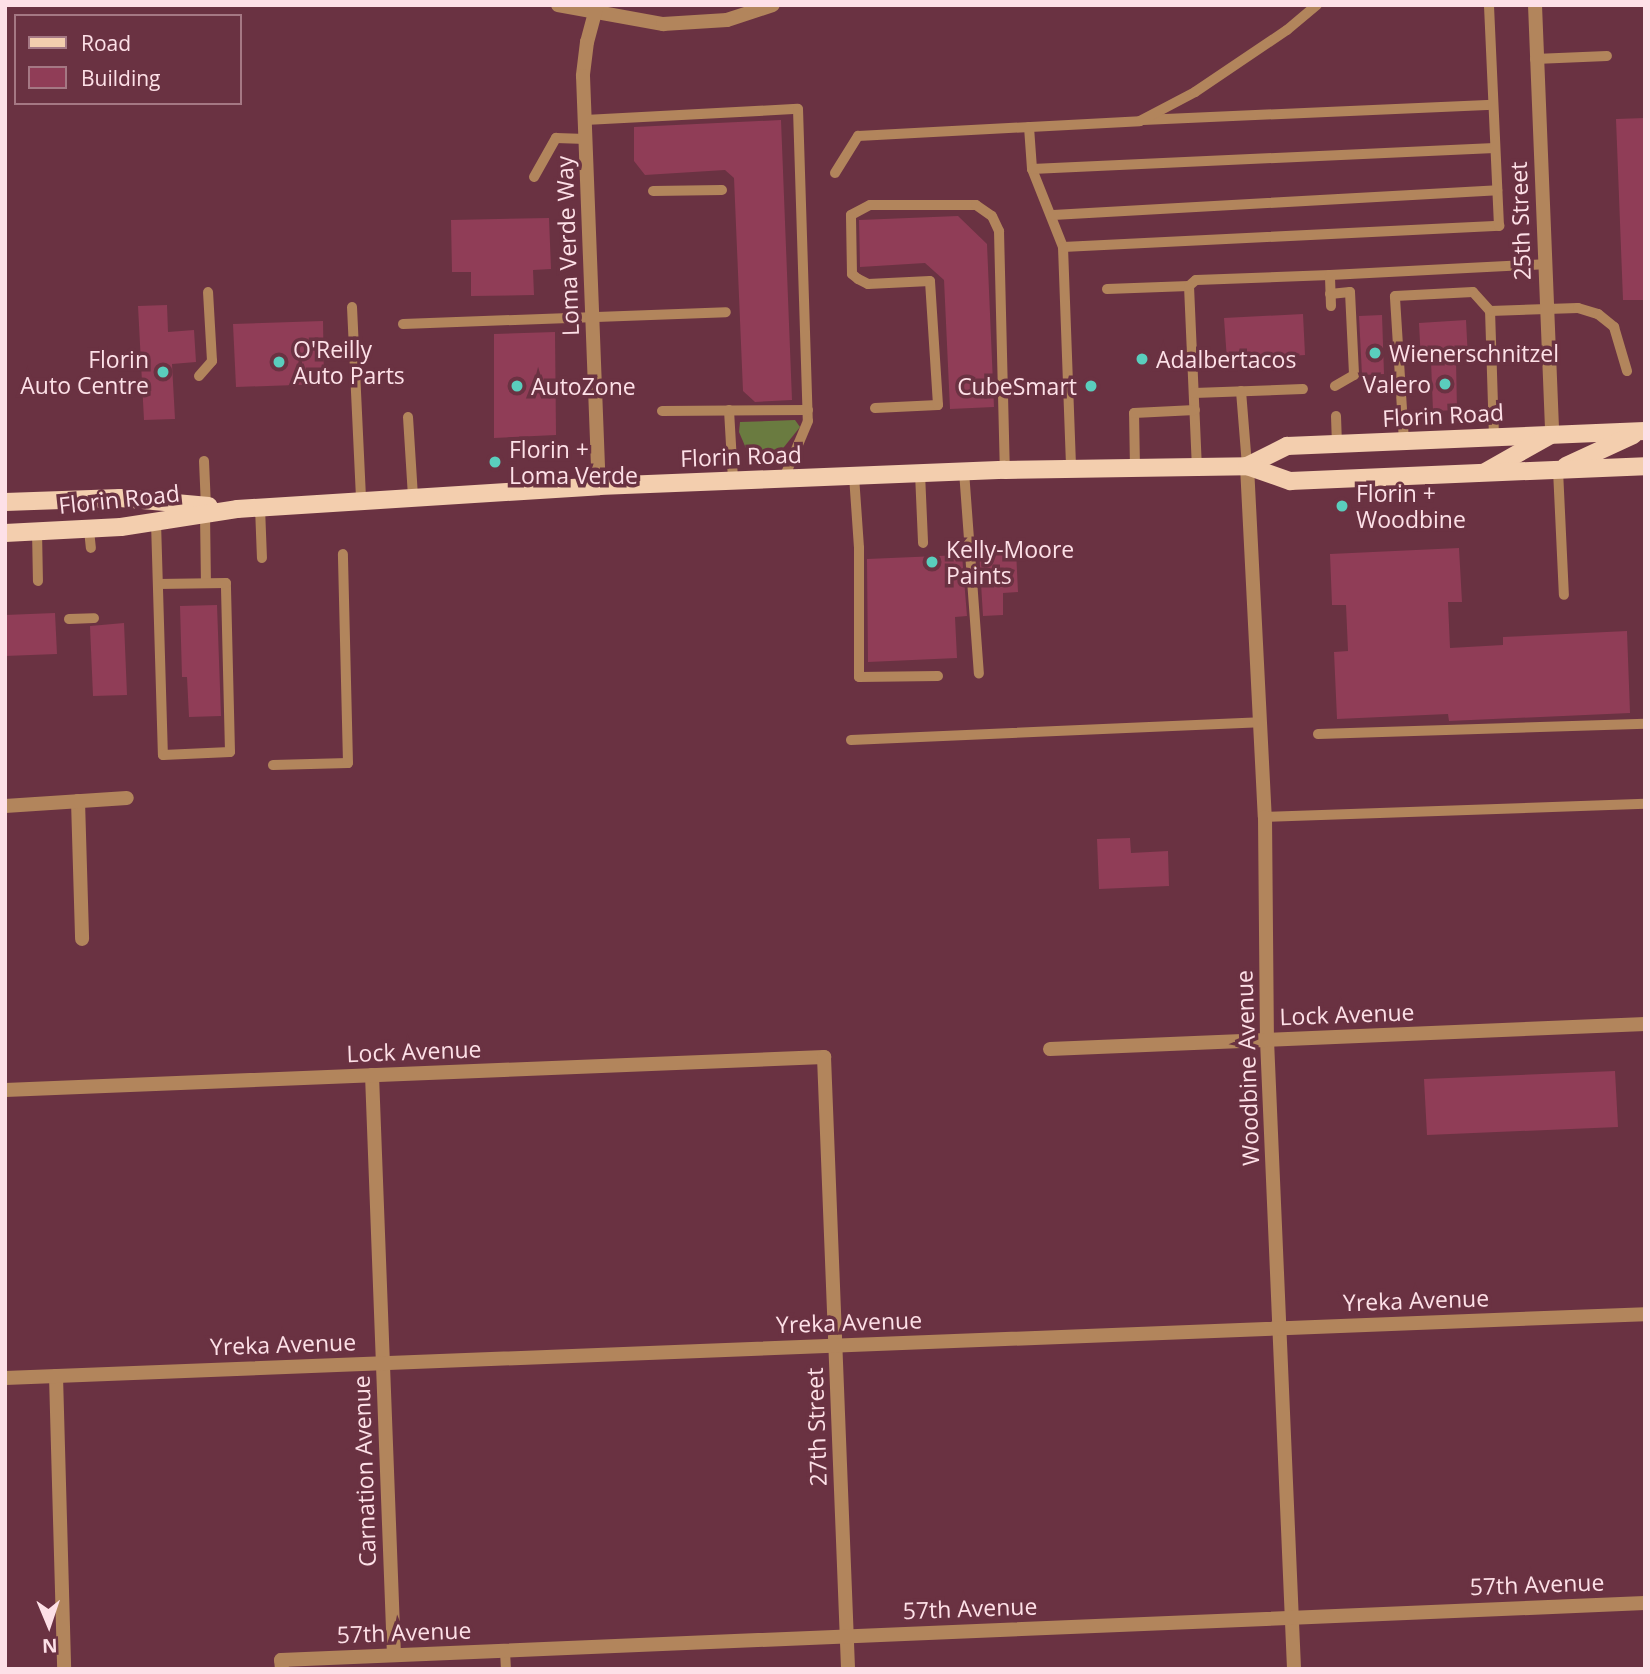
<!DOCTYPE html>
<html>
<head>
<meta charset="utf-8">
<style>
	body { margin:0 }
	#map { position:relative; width:1650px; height:1674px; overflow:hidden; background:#6a3242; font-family:"Open Sans",sans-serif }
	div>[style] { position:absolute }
	.green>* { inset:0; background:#6a7b40 }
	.building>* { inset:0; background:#903d57 }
	.lane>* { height:10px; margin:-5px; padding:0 5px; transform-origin:5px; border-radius:5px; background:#b2855c }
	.street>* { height:14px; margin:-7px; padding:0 7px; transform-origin:7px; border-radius:7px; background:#b2855c }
	.primary>* { height:18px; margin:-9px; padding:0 9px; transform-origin:9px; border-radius:9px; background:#f3ceae }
	.dots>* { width:19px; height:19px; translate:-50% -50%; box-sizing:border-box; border:4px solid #6a3242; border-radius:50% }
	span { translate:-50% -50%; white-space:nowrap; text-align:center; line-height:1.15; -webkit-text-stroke:7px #6a3242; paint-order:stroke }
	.street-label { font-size:23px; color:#fde0e7 }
	.poi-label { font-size:23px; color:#fde0e7 }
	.left { translate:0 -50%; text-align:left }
	.right { translate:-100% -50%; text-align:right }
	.frame { position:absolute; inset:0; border:7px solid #fde0e7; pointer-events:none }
	.legend { position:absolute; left:14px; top:14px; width:228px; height:91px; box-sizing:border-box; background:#6a3242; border:2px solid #a57884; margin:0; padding:9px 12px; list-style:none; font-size:21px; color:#fde0e7 }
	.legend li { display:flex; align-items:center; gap:14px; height:35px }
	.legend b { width:35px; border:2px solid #a57884 }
	.north { position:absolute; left:14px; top:1590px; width:70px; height:70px; -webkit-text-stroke:5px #6a3242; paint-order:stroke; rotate:178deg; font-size:19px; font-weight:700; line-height:28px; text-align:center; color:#fde0e7 }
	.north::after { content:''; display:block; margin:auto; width:24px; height:32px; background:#fde0e7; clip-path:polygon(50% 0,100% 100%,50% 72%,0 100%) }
</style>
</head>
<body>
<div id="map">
	<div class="green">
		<i style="clip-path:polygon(795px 420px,800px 427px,780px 452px,748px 453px,739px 432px,740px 422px)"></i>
	</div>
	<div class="building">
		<i style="clip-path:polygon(1645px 118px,1645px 300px,1623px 300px,1616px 119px)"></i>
		<i style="clip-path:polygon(781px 120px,792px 400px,755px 402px,743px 391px,734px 178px,725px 170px,645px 175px,634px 161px,634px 127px)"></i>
		<i style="clip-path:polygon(958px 216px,987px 244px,994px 407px,950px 409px,944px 280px,925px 263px,860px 267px,859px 220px)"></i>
		<i style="clip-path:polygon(549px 218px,551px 269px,533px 270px,534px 295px,471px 296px,471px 272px,452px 272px,451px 220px)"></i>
		<i style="clip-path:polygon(167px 305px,168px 332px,194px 330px,196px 362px,172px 364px,175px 419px,144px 420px,138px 306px)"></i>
		<i style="clip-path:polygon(1303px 314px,1305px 355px,1227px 360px,1224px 318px)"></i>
		<i style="clip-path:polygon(1382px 315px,1384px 374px,1362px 375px,1359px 316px)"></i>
		<i style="clip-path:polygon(1466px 320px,1468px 359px,1456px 360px,1457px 410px,1433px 411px,1431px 361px,1421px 362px,1419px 323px)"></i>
		<i style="clip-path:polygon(323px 321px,324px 384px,236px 387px,233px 324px)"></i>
		<i style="clip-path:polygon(555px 332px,556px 435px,494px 438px,494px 334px)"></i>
		<i style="clip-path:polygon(1459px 548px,1462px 602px,1448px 602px,1450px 648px,1503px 645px,1503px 637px,1627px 631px,1630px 713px,1449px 721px,1448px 714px,1337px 719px,1334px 652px,1348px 651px,1346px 605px,1332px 605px,1330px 554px)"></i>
		<i style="clip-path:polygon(1016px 550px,1018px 592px,1003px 593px,1003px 615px,983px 616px,979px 551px)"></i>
		<i style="clip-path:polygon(962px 555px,967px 616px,955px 617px,957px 658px,868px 662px,867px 559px)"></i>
		<i style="clip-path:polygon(217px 605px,221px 716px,189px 717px,187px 677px,182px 677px,180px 606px)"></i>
		<i style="clip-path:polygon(55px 613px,57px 654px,5px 656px,5px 615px)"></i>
		<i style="clip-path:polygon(124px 623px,127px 695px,93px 696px,90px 626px)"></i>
		<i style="clip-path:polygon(1130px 838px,1131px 853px,1168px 851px,1169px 886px,1099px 889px,1097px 839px)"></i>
		<i style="clip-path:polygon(1615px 1071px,1618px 1127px,1427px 1135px,1424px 1079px)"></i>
	</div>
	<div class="lane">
		<i style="left:1535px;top:59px;width:72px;rotate:-2.4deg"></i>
		<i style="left:585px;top:120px;width:213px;rotate:-3deg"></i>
		<i style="left:798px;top:109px;width:312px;rotate:88.2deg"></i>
		<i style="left:808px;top:421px;width:62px;rotate:112.8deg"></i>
		<i style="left:1143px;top:120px;width:350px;rotate:-2.5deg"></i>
		<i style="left:1029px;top:127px;width:42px;rotate:85.9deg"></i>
		<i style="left:1032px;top:169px;width:84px;rotate:68.3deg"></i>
		<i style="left:1063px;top:247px;width:222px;rotate:87.9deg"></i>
		<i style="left:1032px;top:169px;width:463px;rotate:-2.6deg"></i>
		<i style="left:835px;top:173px;width:44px;rotate:-58.1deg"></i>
		<i style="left:858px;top:136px;width:282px;rotate:-3deg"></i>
		<i style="left:1140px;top:121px;width:62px;rotate:-27.8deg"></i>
		<i style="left:1195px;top:92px;width:111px;rotate:-34deg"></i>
		<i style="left:1287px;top:30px;width:39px;rotate:-40deg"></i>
		<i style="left:534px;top:177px;width:45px;rotate:-60.6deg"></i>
		<i style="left:556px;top:138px;width:30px;rotate:2deg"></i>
		<i style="left:653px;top:191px;width:69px;rotate:-0.8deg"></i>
		<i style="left:1053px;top:215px;width:445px;rotate:-3.2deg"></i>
		<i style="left:1063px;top:247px;width:437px;rotate:-2.8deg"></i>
		<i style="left:1499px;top:226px;width:221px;rotate:-92.6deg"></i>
		<i style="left:1189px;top:286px;width:180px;rotate:87.5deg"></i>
		<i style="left:1107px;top:289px;width:82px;rotate:-2.1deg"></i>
		<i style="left:1189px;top:286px;width:9px;rotate:-41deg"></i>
		<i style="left:1196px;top:280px;width:134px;rotate:-2.1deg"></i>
		<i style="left:1330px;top:294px;width:20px;rotate:-6deg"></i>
		<i style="left:1350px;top:292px;width:83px;rotate:87.2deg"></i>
		<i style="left:1354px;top:375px;width:22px;rotate:150deg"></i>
		<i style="left:1331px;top:306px;width:31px;rotate:-92deg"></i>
		<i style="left:1330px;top:275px;width:214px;rotate:-2.9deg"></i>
		<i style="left:352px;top:307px;width:194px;rotate:87.3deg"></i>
		<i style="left:403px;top:324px;width:323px;rotate:-2.1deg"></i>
		<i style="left:199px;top:376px;width:20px;rotate:-49deg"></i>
		<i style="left:212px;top:361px;width:69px;rotate:-93.3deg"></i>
		<i style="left:1241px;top:391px;width:75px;rotate:85.4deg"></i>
		<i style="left:1194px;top:393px;width:109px;rotate:-2.1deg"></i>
		<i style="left:875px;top:408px;width:63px;rotate:-2.7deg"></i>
		<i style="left:938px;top:405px;width:124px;rotate:-93.7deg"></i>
		<i style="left:930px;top:281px;width:62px;rotate:177.2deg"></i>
		<i style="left:868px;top:284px;width:11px;rotate:-153deg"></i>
		<i style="left:858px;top:279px;width:8px;rotate:-140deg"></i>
		<i style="left:852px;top:274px;width:59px;rotate:-91deg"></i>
		<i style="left:851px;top:215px;width:21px;rotate:-28deg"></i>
		<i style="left:870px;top:205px;width:106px"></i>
		<i style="left:976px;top:205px;width:19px;rotate:35deg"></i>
		<i style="left:992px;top:216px;width:17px;rotate:65deg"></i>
		<i style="left:999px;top:231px;width:239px;rotate:88.6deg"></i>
		<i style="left:729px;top:410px;width:70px;rotate:86.7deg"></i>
		<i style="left:662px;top:411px;width:146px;rotate:-0.4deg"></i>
		<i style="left:1336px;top:416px;width:27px;rotate:88deg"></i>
		<i style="left:408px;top:417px;width:80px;rotate:86.4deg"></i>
		<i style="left:1494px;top:437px;width:126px;rotate:-91.8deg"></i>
		<i style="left:1490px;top:311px;width:88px;rotate:-2deg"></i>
		<i style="left:1578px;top:308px;width:21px;rotate:17deg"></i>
		<i style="left:1598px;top:314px;width:21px;rotate:39deg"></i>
		<i style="left:1614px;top:327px;width:46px;rotate:73.5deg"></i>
		<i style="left:1404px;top:441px;width:145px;rotate:-93.6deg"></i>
		<i style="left:1395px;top:296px;width:78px;rotate:-2.9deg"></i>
		<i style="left:1473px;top:292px;width:25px;rotate:48deg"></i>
		<i style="left:204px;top:461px;width:45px;rotate:87.5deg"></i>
		<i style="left:1135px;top:468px;width:55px;rotate:-91deg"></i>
		<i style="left:1134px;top:413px;width:61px;rotate:-2.8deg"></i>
		<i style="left:1558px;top:470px;width:125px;rotate:87.3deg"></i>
		<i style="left:964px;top:471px;width:203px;rotate:85.8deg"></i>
		<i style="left:920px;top:473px;width:70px;rotate:87.5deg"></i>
		<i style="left:854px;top:476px;width:72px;rotate:86deg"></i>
		<i style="left:859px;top:548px;width:129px;rotate:90deg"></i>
		<i style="left:859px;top:677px;width:79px;rotate:-0.7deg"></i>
		<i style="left:260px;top:507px;width:51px;rotate:87.8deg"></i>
		<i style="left:205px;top:514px;width:69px;rotate:89.2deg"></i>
		<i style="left:156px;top:522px;width:233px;rotate:88.3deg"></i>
		<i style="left:163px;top:755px;width:67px;rotate:-2.6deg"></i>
		<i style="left:230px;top:752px;width:169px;rotate:-91.4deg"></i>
		<i style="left:226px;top:583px;width:68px;rotate:179.2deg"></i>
		<i style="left:89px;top:530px;width:18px;rotate:84deg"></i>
		<i style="left:37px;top:531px;width:50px;rotate:88.9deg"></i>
		<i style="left:69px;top:619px;width:25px;rotate:-2deg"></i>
		<i style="left:1318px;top:734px;width:327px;rotate:-1.8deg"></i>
		<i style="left:851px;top:740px;width:409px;rotate:-2.5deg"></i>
		<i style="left:273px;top:765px;width:75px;rotate:-1.5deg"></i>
		<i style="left:348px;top:763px;width:209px;rotate:-91.4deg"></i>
		<i style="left:1265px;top:817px;width:380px;rotate:-2deg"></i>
		<i style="left:505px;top:1651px;width:18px;rotate:87deg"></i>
	</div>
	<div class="street">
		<i style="left:558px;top:5px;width:107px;rotate:10.3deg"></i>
		<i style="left:663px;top:24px;width:64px;rotate:-3.6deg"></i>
		<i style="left:727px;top:20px;width:48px;rotate:-18.1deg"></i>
		<i style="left:597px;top:5px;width:38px;rotate:105deg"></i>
		<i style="left:587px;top:42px;width:34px;rotate:97deg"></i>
		<i style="left:583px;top:76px;width:410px;rotate:87.8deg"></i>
		<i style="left:1535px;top:5px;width:429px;rotate:87.7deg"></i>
		<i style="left:1247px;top:466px;width:351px;rotate:87.1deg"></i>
		<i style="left:1265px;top:817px;width:223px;rotate:89.5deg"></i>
		<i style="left:1267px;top:1040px;width:630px;rotate:87.54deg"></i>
		<i style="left:78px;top:801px;width:138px;rotate:88.3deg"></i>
		<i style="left:5px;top:806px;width:122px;rotate:-3.8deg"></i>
		<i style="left:1050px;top:1049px;width:596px;rotate:-2.41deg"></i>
		<i style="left:372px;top:1075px;width:580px;rotate:87.83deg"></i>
		<i style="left:5px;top:1090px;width:820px;rotate:-2.31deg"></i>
		<i style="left:824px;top:1057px;width:612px;rotate:87.75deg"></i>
		<i style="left:56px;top:1376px;width:293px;rotate:88.4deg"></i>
		<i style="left:5px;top:1378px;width:1641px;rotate:-2.23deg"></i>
		<i style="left:282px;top:1669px;width:9px;rotate:-96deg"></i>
		<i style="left:281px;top:1660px;width:1365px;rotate:-2.39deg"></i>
	</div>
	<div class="primary">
		<i style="left:1247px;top:466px;width:45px;rotate:-26.6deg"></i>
		<i style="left:1287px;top:446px;width:358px;rotate:-2.4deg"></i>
		<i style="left:1566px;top:466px;width:74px;rotate:-24.8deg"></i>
		<i style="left:1485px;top:472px;width:73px;rotate:-29.4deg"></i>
		<i style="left:5px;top:502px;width:115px;rotate:-2deg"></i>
		<i style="left:120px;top:498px;width:89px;rotate:5.1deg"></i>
		<i style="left:5px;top:533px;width:116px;rotate:-3deg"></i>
		<i style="left:121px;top:527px;width:117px;rotate:-8.8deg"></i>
		<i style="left:237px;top:509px;width:363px;rotate:-3.6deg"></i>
		<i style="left:599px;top:486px;width:406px;rotate:-2.3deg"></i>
		<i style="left:1005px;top:470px;width:242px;rotate:-0.9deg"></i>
		<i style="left:1247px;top:466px;width:46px;rotate:19.2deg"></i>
		<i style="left:1290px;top:481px;width:355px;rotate:-2.4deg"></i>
	</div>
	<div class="dots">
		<i style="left:1375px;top:353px;background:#5acebd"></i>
		<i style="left:1142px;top:359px;background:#5acebd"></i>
		<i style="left:279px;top:362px;background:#5acebd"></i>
		<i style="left:163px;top:372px;background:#5acebd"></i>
		<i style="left:1445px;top:384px;background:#5acebd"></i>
		<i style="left:517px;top:386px;background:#5acebd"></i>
		<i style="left:1091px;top:386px;background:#5acebd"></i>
		<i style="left:495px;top:462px;background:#5acebd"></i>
		<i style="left:1342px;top:506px;background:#5acebd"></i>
		<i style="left:932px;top:562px;background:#5acebd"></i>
	</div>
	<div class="street-label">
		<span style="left:1520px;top:221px;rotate:-92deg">25th Street</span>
		<span style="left:567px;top:246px;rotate:-92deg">Loma Verde Way</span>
		<span style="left:1443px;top:415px;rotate:-3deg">Florin Road</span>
		<span style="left:741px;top:456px;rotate:-2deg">Florin Road</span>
		<span style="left:119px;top:499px;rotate:-6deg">Florin Road</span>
		<span style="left:1347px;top:1014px;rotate:-2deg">Lock Avenue</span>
		<span style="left:414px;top:1051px;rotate:-2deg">Lock Avenue</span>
		<span style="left:1247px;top:1068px;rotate:-92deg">Woodbine Avenue</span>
		<span style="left:1416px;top:1300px;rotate:-2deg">Yreka Avenue</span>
		<span style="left:849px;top:1322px;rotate:-2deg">Yreka Avenue</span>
		<span style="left:283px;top:1344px;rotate:-2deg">Yreka Avenue</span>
		<span style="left:816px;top:1427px;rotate:-92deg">27th Street</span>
		<span style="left:364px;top:1471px;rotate:-92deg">Carnation Avenue</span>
		<span style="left:1537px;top:1584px;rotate:-2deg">57th Avenue</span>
		<span style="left:970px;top:1608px;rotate:-2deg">57th Avenue</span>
		<span style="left:404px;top:1632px;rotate:-2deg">57th Avenue</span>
	</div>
	<div class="poi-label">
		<span class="left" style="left:293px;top:362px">O'Reilly<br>Auto Parts</span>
		<span class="left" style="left:1389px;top:353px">Wienerschnitzel</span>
		<span class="right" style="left:149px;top:372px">Florin<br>Auto Centre</span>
		<span class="left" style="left:1156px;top:359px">Adalbertacos</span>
		<span class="right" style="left:1431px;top:384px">Valero</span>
		<span class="left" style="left:531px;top:386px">AutoZone</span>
		<span class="right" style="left:1077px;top:386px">CubeSmart</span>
		<span class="left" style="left:509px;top:462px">Florin +<br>Loma Verde</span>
		<span class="left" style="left:1356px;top:506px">Florin +<br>Woodbine</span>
		<span class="left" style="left:946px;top:562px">Kelly-Moore<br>Paints</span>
	</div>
	<div class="frame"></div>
	<ul class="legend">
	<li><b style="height:9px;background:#f3ceae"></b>Road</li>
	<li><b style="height:19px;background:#903d57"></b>Building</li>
	</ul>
	<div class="north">N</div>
</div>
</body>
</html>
